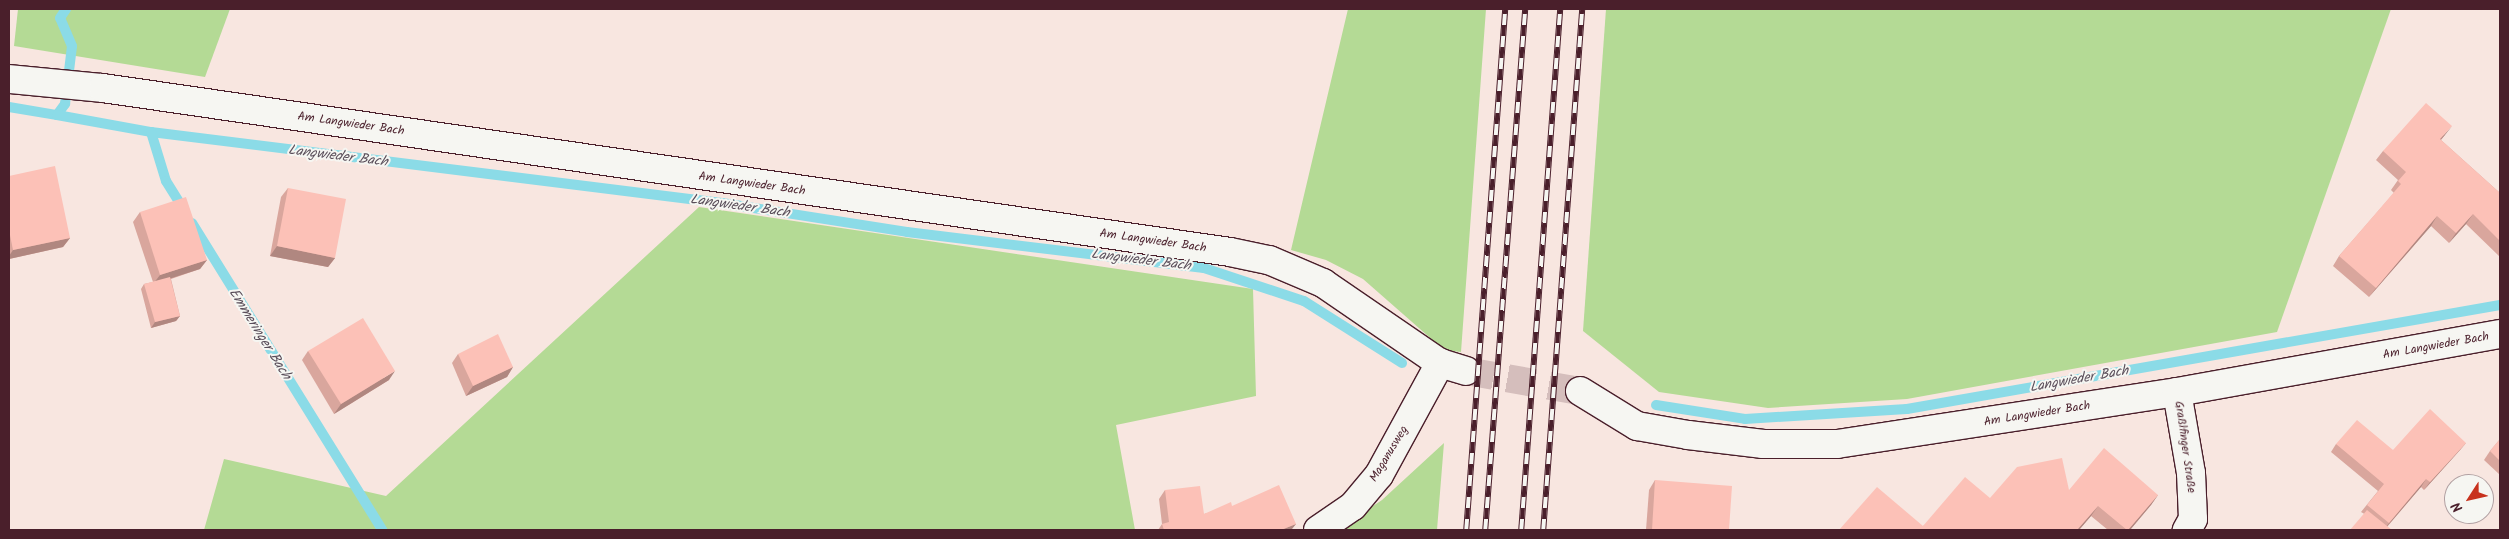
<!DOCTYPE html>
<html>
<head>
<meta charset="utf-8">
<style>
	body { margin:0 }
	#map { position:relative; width:2509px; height:539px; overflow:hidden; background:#f8e6e0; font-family:Kalam,sans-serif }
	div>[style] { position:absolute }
	.green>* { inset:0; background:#b4da95 }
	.stream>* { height:10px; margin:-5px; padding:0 5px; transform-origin:5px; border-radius:5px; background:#8bdbe7 }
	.minor-tunnel>* { height:28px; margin-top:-14px; transform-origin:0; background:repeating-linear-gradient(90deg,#d5bebc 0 28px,transparent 0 42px) }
	.roads { filter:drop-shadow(1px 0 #4a1f2b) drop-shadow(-1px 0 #4a1f2b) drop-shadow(0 1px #4a1f2b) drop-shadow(0 -1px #4a1f2b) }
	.minor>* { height:28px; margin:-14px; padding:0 14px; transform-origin:14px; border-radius:14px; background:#f6f6f2 }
	.rail>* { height:5.5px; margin-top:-2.75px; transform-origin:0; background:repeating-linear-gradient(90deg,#f6f6f2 0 11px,#4a1f2b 0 22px); box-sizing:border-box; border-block:1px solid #4a1f2b }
	.wall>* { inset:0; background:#d9a69d }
	.shaded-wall>* { inset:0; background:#b08780 }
	.building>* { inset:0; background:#fcc1b7 }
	span { translate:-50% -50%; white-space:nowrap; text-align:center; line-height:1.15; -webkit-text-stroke:4px #f6f6f2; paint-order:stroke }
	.street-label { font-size:12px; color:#4a1f2b }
	.water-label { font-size:14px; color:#5a4e5a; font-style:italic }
	.frame { position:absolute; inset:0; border:10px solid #4a1f2b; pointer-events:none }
	.north { position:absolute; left:2444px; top:474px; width:50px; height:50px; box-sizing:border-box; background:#f6f6f2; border:1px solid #b1a0a2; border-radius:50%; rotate:235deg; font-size:14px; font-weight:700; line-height:20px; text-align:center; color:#4a1f2b }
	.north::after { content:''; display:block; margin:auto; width:18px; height:22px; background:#c8321e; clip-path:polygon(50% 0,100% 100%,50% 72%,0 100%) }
</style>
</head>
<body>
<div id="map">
	<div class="green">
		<i style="clip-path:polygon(18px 9px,230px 9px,205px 77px,14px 46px)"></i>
		<i style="clip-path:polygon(1348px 9px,1486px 9px,1461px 352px,1444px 350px,1363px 279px,1326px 260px,1291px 250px)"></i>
		<i style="clip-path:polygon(1606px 9px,2391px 9px,2277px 332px,1907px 399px,1768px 408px,1659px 392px,1583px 331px)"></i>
		<i style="clip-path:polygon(699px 207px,1253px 289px,1256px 396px,1116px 425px,1135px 530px,204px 530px,224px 459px,386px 496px)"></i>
		<i style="clip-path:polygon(1444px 443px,1437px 530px,1337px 530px,1382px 500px)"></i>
	</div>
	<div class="stream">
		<i style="left:9px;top:107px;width:49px;rotate:9.5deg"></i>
		<i style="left:57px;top:115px;width:14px;rotate:-54deg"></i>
		<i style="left:65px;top:104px;width:58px;rotate:-83.1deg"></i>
		<i style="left:72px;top:46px;width:30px;rotate:-113deg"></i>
		<i style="left:60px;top:18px;width:11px;rotate:-56deg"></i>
		<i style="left:57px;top:115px;width:96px;rotate:10.3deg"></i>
		<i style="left:151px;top:132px;width:575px;rotate:7.09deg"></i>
		<i style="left:722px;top:203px;width:187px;rotate:8.9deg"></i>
		<i style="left:907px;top:232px;width:299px;rotate:6.9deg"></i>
		<i style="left:1204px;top:268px;width:105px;rotate:18.3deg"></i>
		<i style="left:1304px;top:301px;width:116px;rotate:32.3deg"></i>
		<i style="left:151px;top:132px;width:51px;rotate:73deg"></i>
		<i style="left:166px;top:181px;width:34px;rotate:58deg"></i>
		<i style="left:192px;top:223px;width:361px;rotate:58.2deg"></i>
		<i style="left:1656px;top:405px;width:90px;rotate:8.9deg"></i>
		<i style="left:1745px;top:419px;width:162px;rotate:-3.5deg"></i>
		<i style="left:1907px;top:409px;width:602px;rotate:-9.95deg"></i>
	</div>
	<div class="minor-tunnel">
		<i style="left:1466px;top:371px;width:116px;rotate:10deg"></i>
	</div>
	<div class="roads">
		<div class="minor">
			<i style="left:9px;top:79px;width:94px;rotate:5.5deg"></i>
			<i style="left:103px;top:88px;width:1139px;rotate:8.28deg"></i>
			<i style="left:1230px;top:252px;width:40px;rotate:12deg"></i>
			<i style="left:1269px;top:260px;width:59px;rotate:23.1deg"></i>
			<i style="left:1323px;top:283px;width:142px;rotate:34.4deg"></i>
			<i style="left:1440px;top:363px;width:27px;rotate:17deg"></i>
			<i style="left:1580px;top:391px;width:67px;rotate:31.6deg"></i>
			<i style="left:1637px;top:426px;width:52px;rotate:10deg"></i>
			<i style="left:1688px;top:435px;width:76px;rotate:6.8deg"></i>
			<i style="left:1763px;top:444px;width:74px"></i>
			<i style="left:1837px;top:444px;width:344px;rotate:-8.7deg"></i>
			<i style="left:2177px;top:392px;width:328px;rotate:-10.2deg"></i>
			<i style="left:2177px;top:392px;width:82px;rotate:80.2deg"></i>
			<i style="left:2191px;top:473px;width:46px;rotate:87.5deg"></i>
			<i style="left:2193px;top:519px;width:13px;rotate:119deg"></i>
			<i style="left:1318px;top:530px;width:42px;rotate:-34.4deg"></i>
			<i style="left:1353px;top:506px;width:40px;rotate:-50deg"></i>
			<i style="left:1379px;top:475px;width:128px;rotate:-61.4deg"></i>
		</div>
	</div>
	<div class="rail">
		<i style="left:1466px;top:530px;width:522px;rotate:-85.72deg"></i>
		<i style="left:1485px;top:530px;width:523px;rotate:-85.61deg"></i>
		<i style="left:1521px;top:530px;width:522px;rotate:-85.72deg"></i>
		<i style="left:1543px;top:530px;width:522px;rotate:-85.72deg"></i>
	</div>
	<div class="wall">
		<i style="clip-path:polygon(2445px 135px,2441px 140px,2500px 193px,2500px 257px,2466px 224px,2449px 243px,2431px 226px,2369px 297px,2333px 266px,2339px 256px,2394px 193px,2391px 190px,2398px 180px,2376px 160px,2383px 151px)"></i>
		<i style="clip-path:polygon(9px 176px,70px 238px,63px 247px,9px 259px)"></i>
		<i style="clip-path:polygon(288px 188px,335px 258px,328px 267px,270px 256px,281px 197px)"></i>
		<i style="clip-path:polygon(140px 212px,207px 260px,200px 269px,171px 279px,180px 316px,176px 321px,151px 328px,141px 289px,144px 284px,153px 282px,133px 222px)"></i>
		<i style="clip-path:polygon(308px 351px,389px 380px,334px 414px,302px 360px)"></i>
		<i style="clip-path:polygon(458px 354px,513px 367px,507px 377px,466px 396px,452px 363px)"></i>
		<i style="clip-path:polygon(2500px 439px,2500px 475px,2484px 460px,2490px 451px)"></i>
		<i style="clip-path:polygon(2466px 443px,2460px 450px,2424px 490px,2421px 487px,2387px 527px,2361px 512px,2378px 491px,2331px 452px,2336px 444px,2393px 450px)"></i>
		<i style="clip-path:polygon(1655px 480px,1729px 530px,1646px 530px,1649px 490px)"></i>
		<i style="clip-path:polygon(1165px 490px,1204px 514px,1232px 506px,1296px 524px,1291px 530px,1158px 530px,1162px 524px,1159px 499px)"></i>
		<i style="clip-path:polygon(2069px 490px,2158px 495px,2151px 505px,2130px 530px,2108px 530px,2091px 516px,2079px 530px,1839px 530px,1923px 526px,1990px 498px)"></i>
	</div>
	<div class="shaded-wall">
		<i style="clip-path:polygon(2452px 126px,2445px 135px,2433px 148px,2440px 139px)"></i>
		<i style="clip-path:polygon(2473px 214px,2466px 224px,2449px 243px,2456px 233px)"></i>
		<i style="clip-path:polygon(2437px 216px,2431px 226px,2369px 297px,2376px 288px)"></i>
		<i style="clip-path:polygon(70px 238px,63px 247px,9px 259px,9px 256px,13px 250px)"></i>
		<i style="clip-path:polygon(277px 246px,335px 258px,328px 267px,270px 256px)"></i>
		<i style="clip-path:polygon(207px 260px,200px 269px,153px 284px,160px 275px)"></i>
		<i style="clip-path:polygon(180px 316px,176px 321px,151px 328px,155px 322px)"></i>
		<i style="clip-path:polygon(513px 367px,507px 377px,466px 396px,473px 386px)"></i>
		<i style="clip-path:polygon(395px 371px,389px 380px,334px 414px,341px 404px)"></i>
		<i style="clip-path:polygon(2466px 443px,2460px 450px,2424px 490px,2430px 482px)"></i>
		<i style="clip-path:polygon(2426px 479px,2421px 487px,2384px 530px,2389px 523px)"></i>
		<i style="clip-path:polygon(2158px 495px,2151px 505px,2130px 530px,2128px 530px)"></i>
		<i style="clip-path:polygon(2098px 506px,2091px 516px,2079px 530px,2077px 530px)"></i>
		<i style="clip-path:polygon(1296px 524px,1291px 530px,1281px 530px)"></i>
	</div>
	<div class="building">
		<i style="clip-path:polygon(2426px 103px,2452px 126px,2440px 139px,2500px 193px,2500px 241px,2473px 214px,2456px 233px,2437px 216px,2376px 288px,2339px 256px,2401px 184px,2398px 181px,2406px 172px,2383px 151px)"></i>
		<i style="clip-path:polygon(55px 166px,70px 238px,13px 250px,9px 230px,9px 176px)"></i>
		<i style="clip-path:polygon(288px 188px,346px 199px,335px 258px,277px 246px)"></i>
		<i style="clip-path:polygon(186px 197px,207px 260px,160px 275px,140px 212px)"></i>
		<i style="clip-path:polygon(170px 277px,180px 316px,155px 322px,144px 284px)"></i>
		<i style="clip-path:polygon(363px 318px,395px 371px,341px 404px,308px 351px)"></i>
		<i style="clip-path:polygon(498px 334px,513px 367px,473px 386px,458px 354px)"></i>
		<i style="clip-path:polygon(2430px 409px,2466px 443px,2430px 482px,2426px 479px,2389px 523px,2367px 505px,2384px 484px,2336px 444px,2357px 420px,2393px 450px)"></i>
		<i style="clip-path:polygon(2500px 439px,2500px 461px,2490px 451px)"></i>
		<i style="clip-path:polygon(2104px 448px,2158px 495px,2128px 530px,2127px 530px,2098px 506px,2077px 530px,1839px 530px,1877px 487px,1923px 526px,1965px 477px,1990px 498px,2017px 467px,2062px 458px,2069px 490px)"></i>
		<i style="clip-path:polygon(1655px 480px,1732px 486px,1729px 530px,1652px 530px)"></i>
		<i style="clip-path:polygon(1279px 485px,1296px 524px,1281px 530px,1164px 530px,1162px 524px,1169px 522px,1165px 490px,1200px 486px,1204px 514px,1231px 502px,1232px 506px)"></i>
		<i style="clip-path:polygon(2367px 510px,2392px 530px,2350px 530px)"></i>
	</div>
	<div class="street-label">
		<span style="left:351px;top:124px;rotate:8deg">Am Langwieder Bach</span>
		<span style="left:752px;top:184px;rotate:8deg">Am Langwieder Bach</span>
		<span style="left:1153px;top:241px;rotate:8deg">Am Langwieder Bach</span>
		<span style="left:2436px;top:346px;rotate:-10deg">Am Langwieder Bach</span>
		<span style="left:2037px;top:414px;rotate:-9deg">Am Langwieder Bach</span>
		<span style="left:2185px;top:447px;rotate:82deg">Graßlfinger Straße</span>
		<span style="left:1389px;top:454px;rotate:-59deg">Maganusweg</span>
	</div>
	<div class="water-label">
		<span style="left:338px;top:156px;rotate:7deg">Langwieder Bach</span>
		<span style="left:740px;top:206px;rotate:8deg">Langwieder Bach</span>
		<span style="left:1141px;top:260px;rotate:7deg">Langwieder Bach</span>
		<span style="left:260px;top:334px;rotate:58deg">Emmeringer Bach</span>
		<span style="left:2079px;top:379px;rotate:-10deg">Langwieder Bach</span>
	</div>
	<div class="frame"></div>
	<div class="north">N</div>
</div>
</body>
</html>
